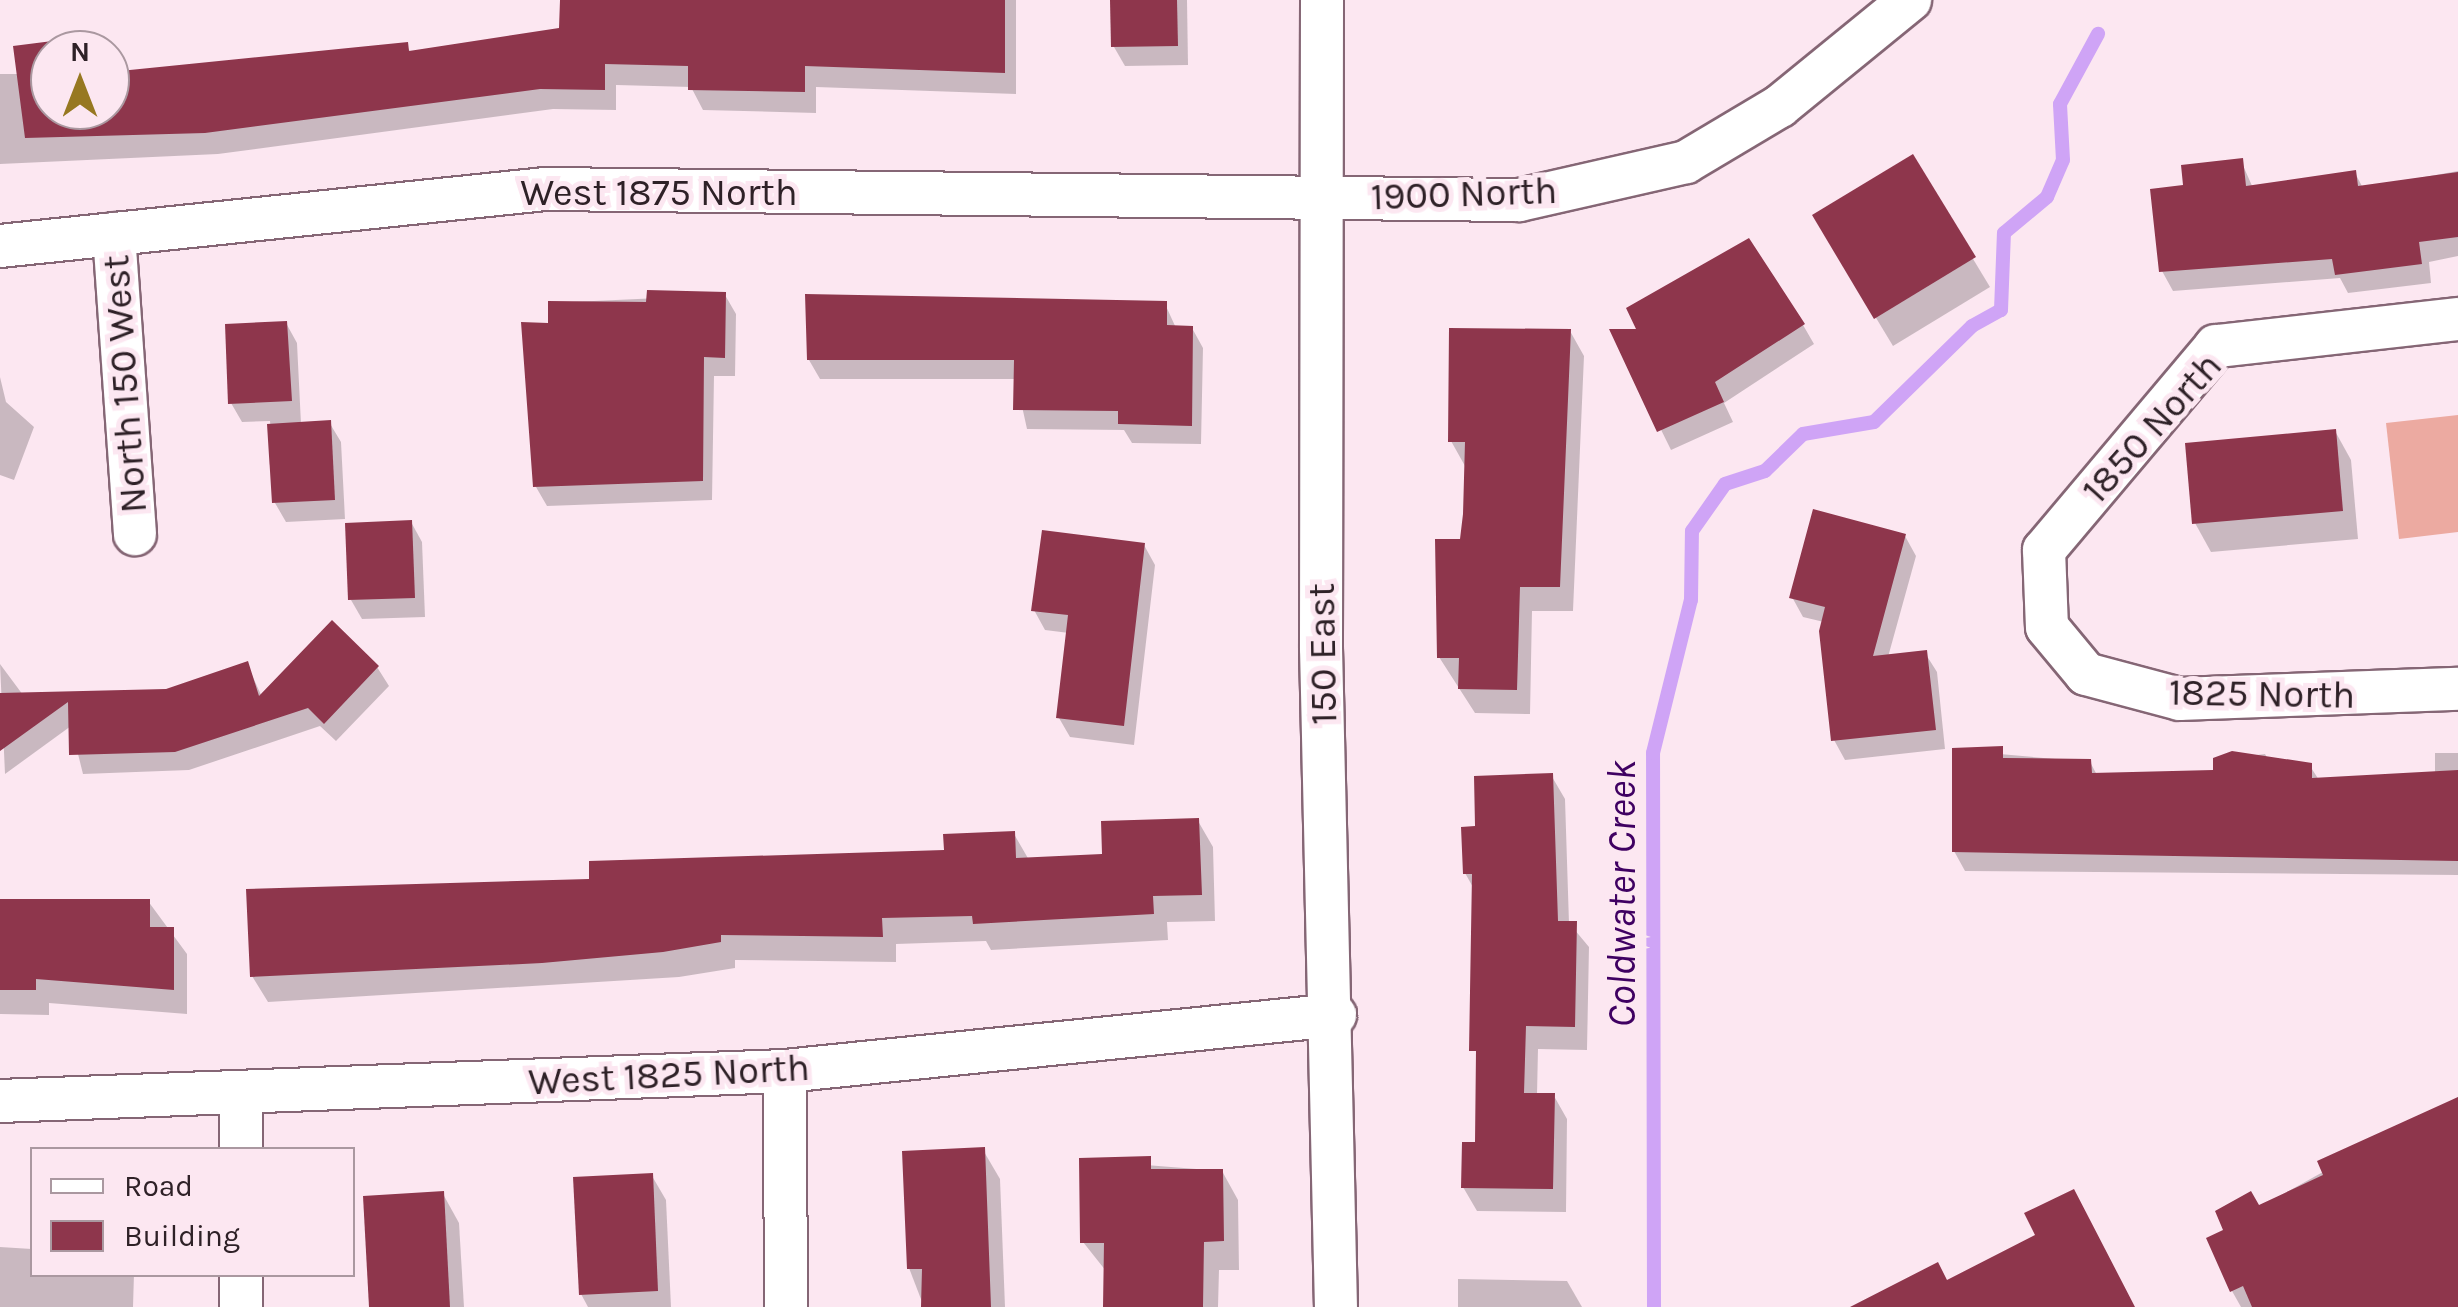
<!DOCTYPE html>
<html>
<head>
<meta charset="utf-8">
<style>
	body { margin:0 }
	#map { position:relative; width:2458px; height:1307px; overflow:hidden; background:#fce7f1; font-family:Karla,sans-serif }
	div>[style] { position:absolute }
	.green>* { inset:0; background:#ecaaa1 }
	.shadow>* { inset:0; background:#0003 }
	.stream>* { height:14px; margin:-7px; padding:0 7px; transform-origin:7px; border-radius:7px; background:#cfa4f6 }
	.building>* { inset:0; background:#8e364c }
	.roads { filter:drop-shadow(2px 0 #856675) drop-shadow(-2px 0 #856675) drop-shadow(0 2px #856675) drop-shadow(0 -2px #856675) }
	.minor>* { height:42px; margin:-21px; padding:0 21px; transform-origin:21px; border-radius:21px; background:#fff }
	span { translate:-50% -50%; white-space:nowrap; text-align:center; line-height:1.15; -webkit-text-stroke:10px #fce7f1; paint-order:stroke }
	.street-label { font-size:38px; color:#2e2127 }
	.water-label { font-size:40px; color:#3f0062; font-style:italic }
	.legend { position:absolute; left:30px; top:1147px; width:325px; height:130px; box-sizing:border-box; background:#fce7f1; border:2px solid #aa98a0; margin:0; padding:12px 18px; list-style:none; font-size:30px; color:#2e2127 }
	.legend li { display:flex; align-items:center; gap:20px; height:50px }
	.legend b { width:50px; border:2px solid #aa98a0 }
	.north { position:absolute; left:30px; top:30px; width:100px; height:100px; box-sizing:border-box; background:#fce7f1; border:2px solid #aa98a0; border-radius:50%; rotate:0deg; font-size:28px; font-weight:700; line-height:40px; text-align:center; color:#2e2127 }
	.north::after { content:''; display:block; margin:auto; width:35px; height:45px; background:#977821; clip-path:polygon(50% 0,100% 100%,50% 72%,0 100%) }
</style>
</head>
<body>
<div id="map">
	<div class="green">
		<i style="clip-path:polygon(2458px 415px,2458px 532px,2399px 539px,2386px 423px)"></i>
	</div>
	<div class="shadow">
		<i style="clip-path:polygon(562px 0,1016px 0,1016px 94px,816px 87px,816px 113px,703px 110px,691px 87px,616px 85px,616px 110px,553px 109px,218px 154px,0 164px,0 74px,19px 74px,16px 49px,91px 39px,97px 50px,50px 50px,50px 110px,110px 110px,110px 74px,406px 45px,411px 53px,562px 30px)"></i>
		<i style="clip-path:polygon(1113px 0,1187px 0,1188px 65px,1125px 66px,1114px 47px)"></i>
		<i style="clip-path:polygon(1912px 158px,1990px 287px,1893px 346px,1832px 245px)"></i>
		<i style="clip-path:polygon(2241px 161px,2253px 188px,2355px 173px,2363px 188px,2458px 171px,2458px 256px,2429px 262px,2431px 283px,2348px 293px,2340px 278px,2173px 291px,2162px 271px,2186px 187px)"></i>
		<i style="clip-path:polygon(725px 295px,736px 314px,735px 376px,714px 376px,712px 500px,547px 506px,536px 487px,550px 303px)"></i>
		<i style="clip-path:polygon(1165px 304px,1176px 328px,1192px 328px,1203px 348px,1201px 444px,1132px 443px,1124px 430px,1027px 429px,1016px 379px,820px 379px,809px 360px)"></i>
		<i style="clip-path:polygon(286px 323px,297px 343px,301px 424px,329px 422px,341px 442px,345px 519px,286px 522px,275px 503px,270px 421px,242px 422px,231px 403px)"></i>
		<i style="clip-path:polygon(1803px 325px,1814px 344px,1724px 403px,1733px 422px,1671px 450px,1613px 332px)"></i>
		<i style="clip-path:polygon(1570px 331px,1584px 356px,1573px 611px,1532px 611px,1530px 714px,1475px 713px,1439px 657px,1463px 542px,1465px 466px,1451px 441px)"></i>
		<i style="clip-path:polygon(0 377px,6px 402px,34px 427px,14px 480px,0 475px)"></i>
		<i style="clip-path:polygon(2335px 431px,2351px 460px,2358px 539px,2211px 552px,2195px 523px)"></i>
		<i style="clip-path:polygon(411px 522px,422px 542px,425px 617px,362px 619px,351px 600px)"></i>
		<i style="clip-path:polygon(1905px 536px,1916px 556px,1888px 657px,1925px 653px,1937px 672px,1945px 749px,1845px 760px,1834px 740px,1824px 622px,1803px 617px,1792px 597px)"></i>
		<i style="clip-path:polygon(1144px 545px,1155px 565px,1134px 745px,1070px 737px,1059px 718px,1069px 633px,1045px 630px,1034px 610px)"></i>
		<i style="clip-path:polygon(0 664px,23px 695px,166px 691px,247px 664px,262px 697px,377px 667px,389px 686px,336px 741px,320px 726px,189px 770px,83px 774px,71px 726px,5px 774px)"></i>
		<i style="clip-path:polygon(1954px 750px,2090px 762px,2097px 775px,2215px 773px,2215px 760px,2265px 754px,2272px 766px,2310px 766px,2319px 780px,2435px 773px,2435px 753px,2458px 753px,2458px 875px,1965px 871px,1954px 851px)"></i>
		<i style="clip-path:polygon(1551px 775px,1565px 799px,1569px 923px,1589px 947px,1587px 1050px,1538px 1049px,1537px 1095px,1554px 1096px,1567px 1119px,1566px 1212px,1477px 1211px,1463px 1187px,1477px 1144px,1474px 889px,1465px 873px,1478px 829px)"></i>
		<i style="clip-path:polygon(1198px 821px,1213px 847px,1215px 921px,1167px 922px,1168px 940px,991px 950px,986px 941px,896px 944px,896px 962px,735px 960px,735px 968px,679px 977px,268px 1002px,252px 976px,592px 882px,946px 853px,1014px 834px,1029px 860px,1104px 856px)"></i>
		<i style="clip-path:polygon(0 900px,148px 901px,187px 954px,187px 1014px,49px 1003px,49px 1015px,0 1014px)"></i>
		<i style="clip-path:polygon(2458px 1097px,2458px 1307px,2241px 1307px,2232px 1291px,2258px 1208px)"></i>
		<i style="clip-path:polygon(983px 1150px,1000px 1179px,1005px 1307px,924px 1307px,909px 1268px)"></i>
		<i style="clip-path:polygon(1082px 1160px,1222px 1171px,1238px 1200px,1239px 1270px,1219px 1270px,1218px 1307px,1105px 1307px,1106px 1271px,1083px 1242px)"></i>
		<i style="clip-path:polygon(652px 1176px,666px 1200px,671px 1307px,588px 1307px,581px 1294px)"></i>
		<i style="clip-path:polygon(443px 1194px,459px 1223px,464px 1307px,372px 1307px)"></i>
		<i style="clip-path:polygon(0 1247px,32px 1249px,32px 1274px,134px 1274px,133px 1307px,0 1307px)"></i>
		<i style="clip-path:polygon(1458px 1279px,1567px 1281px,1582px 1307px,1458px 1307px)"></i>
	</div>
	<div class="stream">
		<i style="left:1654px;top:1307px;width:554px;rotate:-90.1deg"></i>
		<i style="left:1653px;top:753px;width:158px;rotate:-76.1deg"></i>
		<i style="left:1691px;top:600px;width:69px;rotate:-89.2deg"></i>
		<i style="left:1692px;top:531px;width:57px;rotate:-54.9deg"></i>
		<i style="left:1725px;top:484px;width:42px;rotate:-18deg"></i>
		<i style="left:1765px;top:471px;width:53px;rotate:-44.2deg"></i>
		<i style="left:1803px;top:434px;width:72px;rotate:-9.6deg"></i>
		<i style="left:1874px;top:422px;width:137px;rotate:-44.4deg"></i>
		<i style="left:1972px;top:326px;width:33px;rotate:-29deg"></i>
		<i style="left:2001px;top:310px;width:77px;rotate:-87.8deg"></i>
		<i style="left:2004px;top:233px;width:56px;rotate:-39.9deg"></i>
		<i style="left:2047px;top:197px;width:40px;rotate:-66.6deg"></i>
		<i style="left:2063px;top:160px;width:56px;rotate:-93.1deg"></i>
		<i style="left:2060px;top:104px;width:80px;rotate:-61.5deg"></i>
	</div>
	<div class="building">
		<i style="clip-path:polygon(560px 0,1005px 0,1005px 73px,805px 66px,805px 92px,688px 90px,688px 66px,605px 64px,605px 90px,540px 89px,205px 133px,25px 138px,13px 46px,92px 36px,94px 50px,50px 50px,50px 110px,110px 110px,110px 72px,408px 42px,409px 51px,559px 28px)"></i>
		<i style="clip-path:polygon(1110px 0,1177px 0,1178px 46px,1111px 47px)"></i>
		<i style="clip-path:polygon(1913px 154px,1976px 257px,1874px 319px,1812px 215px)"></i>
		<i style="clip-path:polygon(2243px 158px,2246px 186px,2356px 170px,2358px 186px,2458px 172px,2458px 237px,2419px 242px,2422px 264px,2335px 275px,2332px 259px,2159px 272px,2150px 189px,2183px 185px,2181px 165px)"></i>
		<i style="clip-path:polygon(1749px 238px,1805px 324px,1715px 382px,1724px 402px,1657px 432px,1609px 329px,1636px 329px,1626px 308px)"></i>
		<i style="clip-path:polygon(647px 290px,726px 292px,725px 358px,704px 357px,703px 481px,533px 487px,521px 322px,548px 323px,548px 301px,646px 302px)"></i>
		<i style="clip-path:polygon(805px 294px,1167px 301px,1167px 325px,1193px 326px,1192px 426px,1118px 424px,1118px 411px,1013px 410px,1014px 360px,807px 360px)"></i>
		<i style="clip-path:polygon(287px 321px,292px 401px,228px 404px,225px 324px)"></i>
		<i style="clip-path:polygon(1449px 328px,1571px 329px,1560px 587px,1520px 587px,1517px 690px,1458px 689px,1459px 658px,1437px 658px,1435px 539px,1460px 539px,1463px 514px,1465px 442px,1448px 442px)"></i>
		<i style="clip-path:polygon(331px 420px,335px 500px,272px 503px,267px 424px)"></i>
		<i style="clip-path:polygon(2336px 429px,2343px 511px,2192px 524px,2185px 443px)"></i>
		<i style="clip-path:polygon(1813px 509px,1906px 534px,1873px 656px,1927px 650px,1936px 730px,1831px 741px,1819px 631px,1825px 607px,1789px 598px)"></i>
		<i style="clip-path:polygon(412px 520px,415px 598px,348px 600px,345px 523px)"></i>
		<i style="clip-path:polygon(1042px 530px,1145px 543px,1124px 726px,1056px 718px,1068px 615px,1031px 611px)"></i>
		<i style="clip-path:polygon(332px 620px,379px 666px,324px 724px,308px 708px,175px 752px,69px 755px,68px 702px,0 751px,0 693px,166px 689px,248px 661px,259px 696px)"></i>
		<i style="clip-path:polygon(2003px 746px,2003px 758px,2091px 759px,2092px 773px,2213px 770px,2213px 758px,2232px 751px,2312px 763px,2312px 778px,2458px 770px,2458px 861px,1952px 852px,1952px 748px)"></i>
		<i style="clip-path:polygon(1553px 773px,1558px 921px,1577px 921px,1575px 1027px,1526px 1026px,1524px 1093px,1555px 1093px,1553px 1189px,1461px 1188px,1462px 1142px,1475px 1142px,1476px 1051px,1469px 1051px,1472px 874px,1463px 874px,1461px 827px,1475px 826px,1474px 776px)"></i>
		<i style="clip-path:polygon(1199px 818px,1202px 895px,1153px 896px,1154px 914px,973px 924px,972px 916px,882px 918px,883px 937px,721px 935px,721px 942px,663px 952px,542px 963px,250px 977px,246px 889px,589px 879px,589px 861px,944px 850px,943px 834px,1015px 831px,1016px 858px,1102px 854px,1101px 821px)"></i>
		<i style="clip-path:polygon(0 899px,150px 899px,150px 927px,174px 927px,174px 990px,36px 979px,36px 990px,0 990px)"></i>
		<i style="clip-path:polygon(2458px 1097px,2458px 1307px,2252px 1307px,2243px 1286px,2230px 1292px,2206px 1238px,2223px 1230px,2215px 1211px,2251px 1191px,2259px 1205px,2323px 1175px,2317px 1161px)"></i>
		<i style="clip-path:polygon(985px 1147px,991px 1307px,921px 1307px,922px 1269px,907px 1269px,902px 1151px)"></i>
		<i style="clip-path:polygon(1151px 1156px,1151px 1169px,1223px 1169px,1224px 1241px,1204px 1242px,1203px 1307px,1103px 1307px,1104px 1243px,1080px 1243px,1079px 1158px)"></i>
		<i style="clip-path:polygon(653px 1173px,658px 1291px,579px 1295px,573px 1177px)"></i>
		<i style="clip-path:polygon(2074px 1189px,2135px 1307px,1850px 1307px,1938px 1262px,1947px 1280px,2035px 1235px,2024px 1213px)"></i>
		<i style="clip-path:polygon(444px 1191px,450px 1307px,369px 1307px,363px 1196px)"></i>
	</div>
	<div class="roads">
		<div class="minor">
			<i style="left:1322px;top:0;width:648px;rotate:90.09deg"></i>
			<i style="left:1321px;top:648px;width:659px;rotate:88.7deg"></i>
			<i style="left:114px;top:234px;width:301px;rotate:86deg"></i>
			<i style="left:0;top:246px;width:548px;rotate:-5.97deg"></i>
			<i style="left:545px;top:189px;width:974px;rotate:0.65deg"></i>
			<i style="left:1519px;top:200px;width:171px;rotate:-12.8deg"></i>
			<i style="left:1686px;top:162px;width:109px;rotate:-30.8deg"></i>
			<i style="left:1780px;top:106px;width:168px;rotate:-39.2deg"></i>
			<i style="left:2458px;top:319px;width:244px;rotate:173.6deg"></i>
			<i style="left:2216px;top:346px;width:267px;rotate:130.1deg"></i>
			<i style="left:2044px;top:550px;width:77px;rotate:87.8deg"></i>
			<i style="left:2047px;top:627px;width:61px;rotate:50.3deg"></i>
			<i style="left:2086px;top:674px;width:97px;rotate:14.9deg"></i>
			<i style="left:2180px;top:699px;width:278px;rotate:-2.1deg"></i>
			<i style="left:785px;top:1071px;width:236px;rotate:89.8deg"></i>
			<i style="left:241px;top:1095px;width:55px;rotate:90deg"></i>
			<i style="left:0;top:1101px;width:786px;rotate:-2.19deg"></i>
			<i style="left:785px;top:1071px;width:553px;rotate:-5.81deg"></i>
			<i style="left:241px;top:1274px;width:33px;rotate:90deg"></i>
		</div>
	</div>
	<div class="street-label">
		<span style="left:659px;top:193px">West 1875 North</span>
		<span style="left:1464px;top:194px;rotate:-2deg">1900 North</span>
		<span style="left:125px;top:384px;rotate:-94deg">North 150 West</span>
		<span style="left:2152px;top:428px;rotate:-48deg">1850 North</span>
		<span style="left:1323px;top:654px;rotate:-91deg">150 East</span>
		<span style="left:2262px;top:694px;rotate:1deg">1825 North</span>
		<span style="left:669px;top:1075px;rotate:-3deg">West 1825 North</span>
	</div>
	<div class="water-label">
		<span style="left:1622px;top:894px;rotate:-90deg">Coldwater Creek</span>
	</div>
	<ul class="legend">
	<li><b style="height:12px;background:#fff"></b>Road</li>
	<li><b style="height:28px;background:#8e364c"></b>Building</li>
	</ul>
	<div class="north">N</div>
</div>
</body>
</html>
